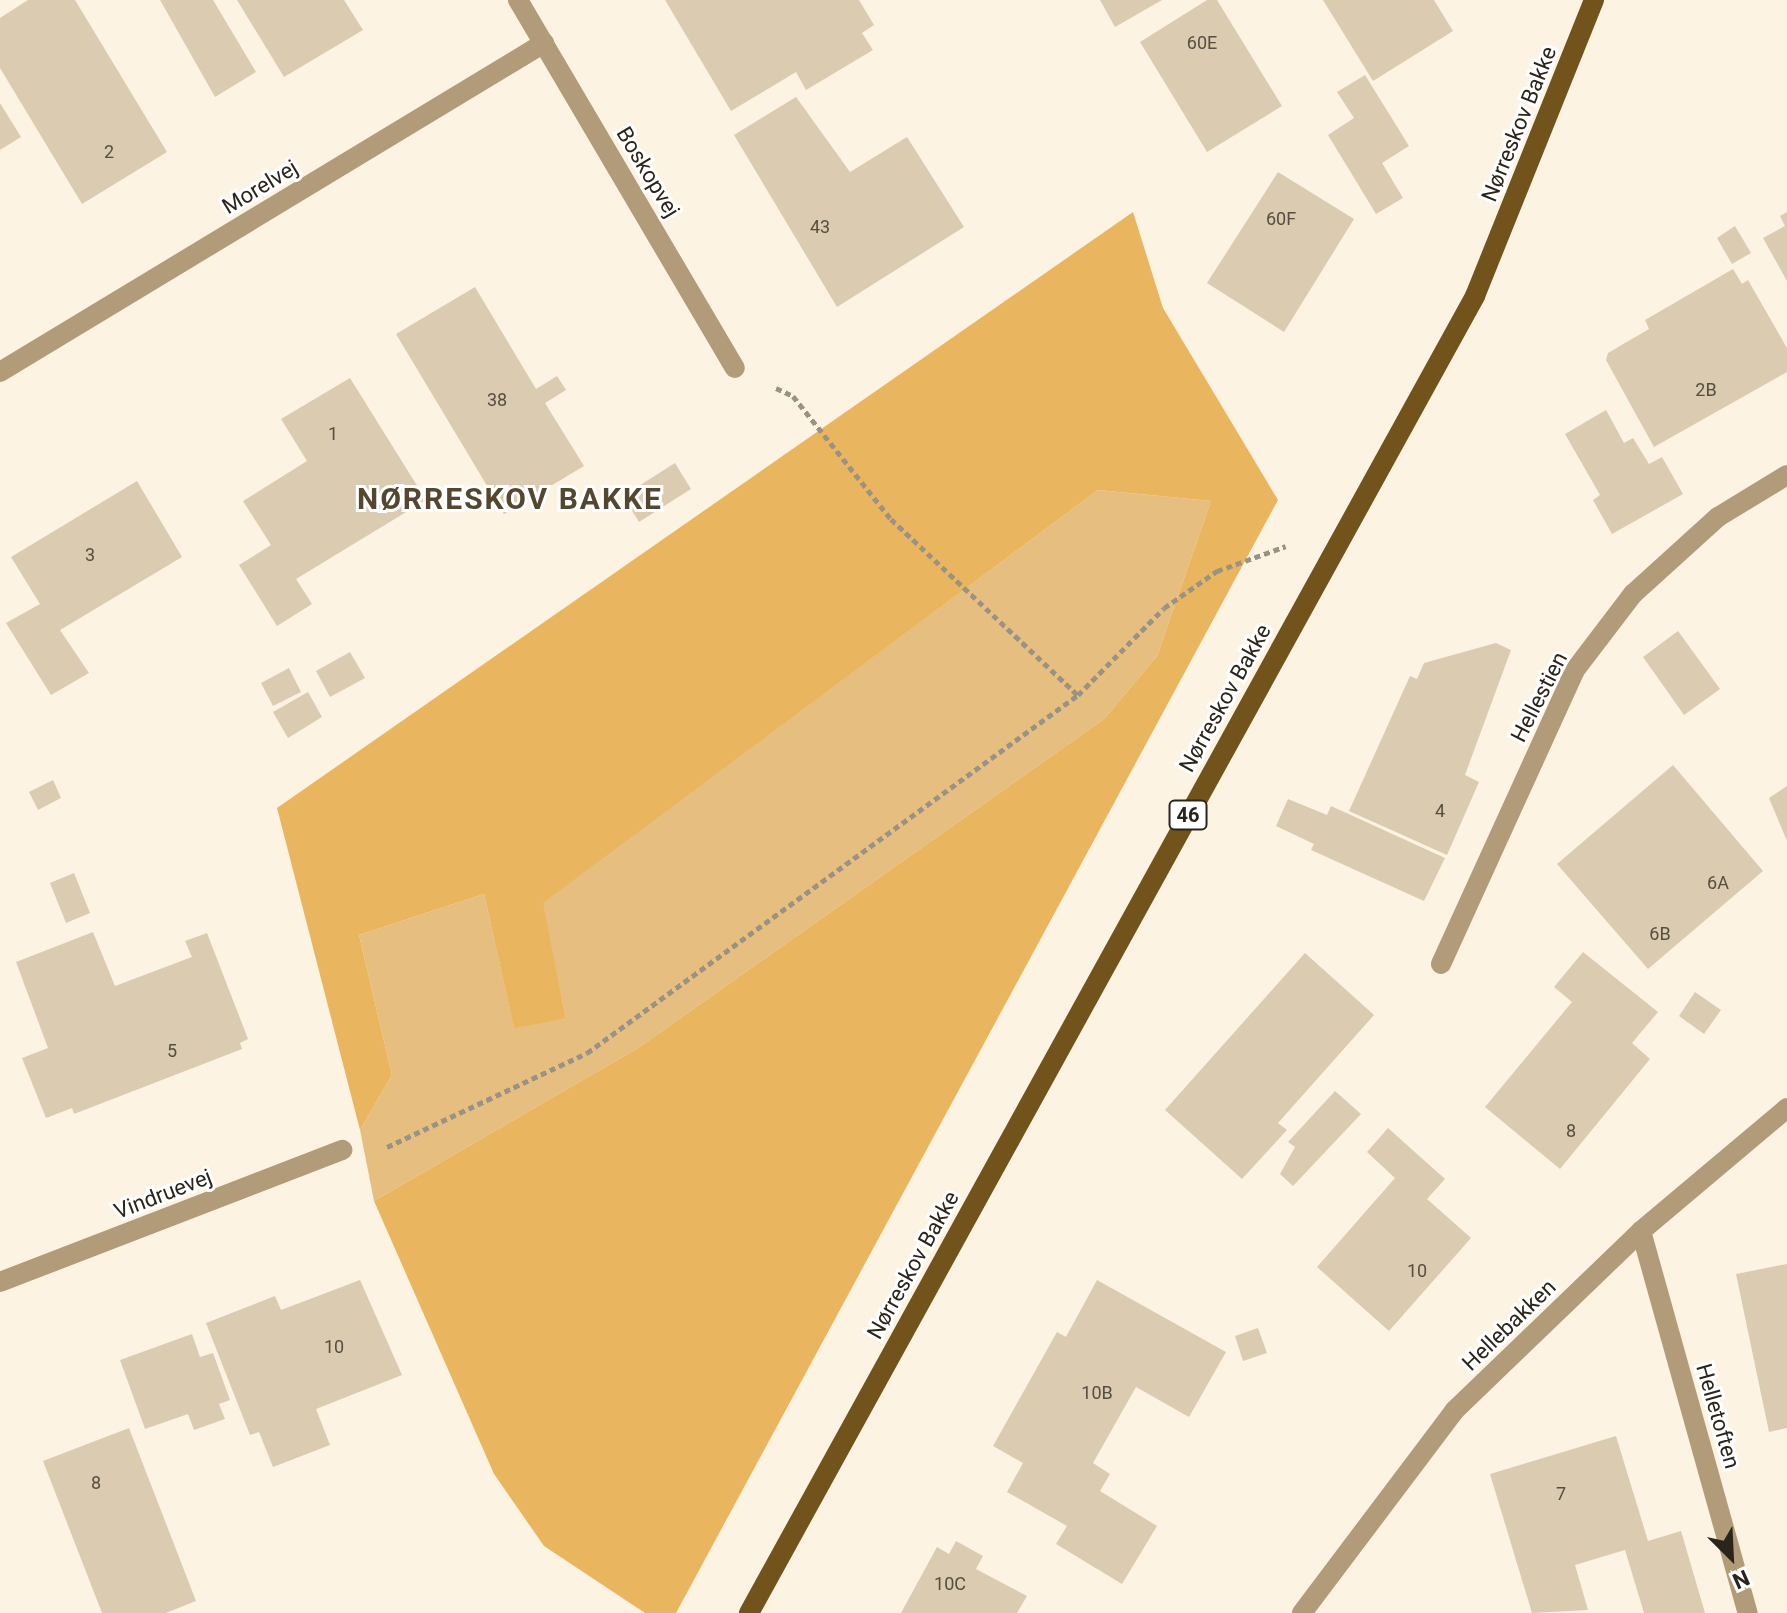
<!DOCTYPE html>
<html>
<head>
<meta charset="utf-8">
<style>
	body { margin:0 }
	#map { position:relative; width:1787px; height:1613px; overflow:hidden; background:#fdf3e3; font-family:Roboto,sans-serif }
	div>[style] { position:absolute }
	.green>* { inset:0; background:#e6bf80 }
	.forest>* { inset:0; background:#e9b65f }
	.building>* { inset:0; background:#dbcbb1 }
	.path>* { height:5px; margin-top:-2.5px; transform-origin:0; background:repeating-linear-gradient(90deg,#9a9284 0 6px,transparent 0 10px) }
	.minor>* { height:20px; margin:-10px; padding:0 10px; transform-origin:10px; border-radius:10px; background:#b29b79 }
	.major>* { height:20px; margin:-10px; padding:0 10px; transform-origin:10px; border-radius:10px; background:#72531c }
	span { translate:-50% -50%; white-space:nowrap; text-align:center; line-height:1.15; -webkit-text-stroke:6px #fff; paint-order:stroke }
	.number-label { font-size:18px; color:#564e40 }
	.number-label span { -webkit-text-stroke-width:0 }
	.shield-label span { padding:2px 6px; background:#fff; border:2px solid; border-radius:6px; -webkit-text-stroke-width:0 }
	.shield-label { font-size:20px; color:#2a241a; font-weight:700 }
	.street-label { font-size:22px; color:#2a241a }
	.district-label { font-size:30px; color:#554630; font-weight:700; letter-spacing:2px }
	.north { position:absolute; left:1691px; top:1517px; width:80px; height:80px; -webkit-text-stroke:6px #fff; paint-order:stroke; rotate:156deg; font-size:22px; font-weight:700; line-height:32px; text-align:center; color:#2a241a }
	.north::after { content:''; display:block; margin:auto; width:28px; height:36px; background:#2a241a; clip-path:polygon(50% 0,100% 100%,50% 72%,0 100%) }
</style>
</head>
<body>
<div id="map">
	<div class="green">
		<i style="clip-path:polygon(1098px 490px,1211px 501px,1157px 656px,1104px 719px,638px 1048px,374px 1201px,360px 1130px,392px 1075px,359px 935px,484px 894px,514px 1027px,566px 1019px,542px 903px)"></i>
	</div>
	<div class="forest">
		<i style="clip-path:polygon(1133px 212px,1163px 308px,1278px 500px,676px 1613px,645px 1613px,544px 1546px,494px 1474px,374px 1201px,638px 1048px,1104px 719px,1157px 656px,1211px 501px,1098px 490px,543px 903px,566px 1019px,514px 1028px,484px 894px,359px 935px,392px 1075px,360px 1130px,277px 808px)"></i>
	</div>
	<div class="building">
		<i style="clip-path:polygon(28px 0,75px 0,167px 152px,82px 204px,0 68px,0 18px)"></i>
		<i style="clip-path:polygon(160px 0,213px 0,256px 72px,215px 97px)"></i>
		<i style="clip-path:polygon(237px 0,344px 0,363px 30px,284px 77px)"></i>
		<i style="clip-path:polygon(665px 0,859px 0,874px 25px,862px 33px,873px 50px,806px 90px,796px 72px,731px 111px)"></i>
		<i style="clip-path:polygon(1100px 0,1162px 0,1115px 27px)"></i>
		<i style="clip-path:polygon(1207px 0,1217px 0,1282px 106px,1207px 152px,1140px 42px)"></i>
		<i style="clip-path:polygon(1323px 0,1434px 0,1453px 31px,1373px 81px)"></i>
		<i style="clip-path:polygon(1365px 75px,1409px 146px,1382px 163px,1403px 198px,1376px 214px,1328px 135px,1354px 118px,1337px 92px)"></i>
		<i style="clip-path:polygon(796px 97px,850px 172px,907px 137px,964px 227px,837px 307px,734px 135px)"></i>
		<i style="clip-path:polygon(0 103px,21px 137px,0 150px)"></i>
		<i style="clip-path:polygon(1278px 172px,1354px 219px,1284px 332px,1207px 283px)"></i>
		<i style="clip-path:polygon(1787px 212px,1787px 281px,1763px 238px,1785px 226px,1780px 216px)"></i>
		<i style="clip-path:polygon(1735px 226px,1751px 253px,1732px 264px,1717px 238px)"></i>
		<i style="clip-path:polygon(1733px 269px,1742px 284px,1748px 280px,1787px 348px,1787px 372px,1654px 447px,1606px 360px,1608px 353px,1649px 329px,1645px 320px)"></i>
		<i style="clip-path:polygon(475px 287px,536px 389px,557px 376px,566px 390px,545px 403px,584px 466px,504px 514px,396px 334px)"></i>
		<i style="clip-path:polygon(350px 378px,426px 500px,296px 579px,312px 604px,277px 626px,239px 565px,271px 545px,243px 501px,307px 461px,281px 419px)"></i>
		<i style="clip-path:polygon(1606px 410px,1624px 443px,1633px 438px,1649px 464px,1662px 457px,1683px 494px,1612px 534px,1593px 500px,1600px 495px,1565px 434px)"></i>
		<i style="clip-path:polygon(675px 463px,691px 489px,639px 522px,623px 496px)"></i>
		<i style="clip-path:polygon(137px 481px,182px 557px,60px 630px,89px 673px,51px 695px,6px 623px,40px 604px,11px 557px)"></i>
		<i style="clip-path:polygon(1678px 631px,1720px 689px,1684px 715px,1643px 657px)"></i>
		<i style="clip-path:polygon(1496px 643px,1511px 650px,1465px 775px,1479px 782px,1447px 855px,1349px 811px,1410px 676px,1417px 679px,1424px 663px)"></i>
		<i style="clip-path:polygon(350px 652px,365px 678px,330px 697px,316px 671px)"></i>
		<i style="clip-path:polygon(289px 668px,301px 692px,273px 706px,261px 683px)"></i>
		<i style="clip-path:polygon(308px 692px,322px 717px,288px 738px,273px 712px)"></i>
		<i style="clip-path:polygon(1673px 765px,1763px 871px,1648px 969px,1557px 864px)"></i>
		<i style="clip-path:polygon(53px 780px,61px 798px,38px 810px,29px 792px)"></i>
		<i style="clip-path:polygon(1787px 786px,1787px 841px,1769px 798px)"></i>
		<i style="clip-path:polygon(1288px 799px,1327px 815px,1331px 806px,1445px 858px,1424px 901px,1311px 850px,1314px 844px,1276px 826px)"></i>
		<i style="clip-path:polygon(74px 873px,90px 913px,66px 923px,50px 883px)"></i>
		<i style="clip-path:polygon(93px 932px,115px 986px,192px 957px,185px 941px,207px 933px,248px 1039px,240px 1043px,242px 1049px,74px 1114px,72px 1108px,46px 1118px,22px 1058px,48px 1048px,16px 962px)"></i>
		<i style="clip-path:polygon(1583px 952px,1658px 1012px,1632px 1043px,1650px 1059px,1560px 1169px,1485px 1107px,1572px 1002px,1554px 987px)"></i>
		<i style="clip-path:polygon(1305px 953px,1374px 1015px,1278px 1123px,1287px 1130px,1242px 1179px,1165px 1110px)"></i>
		<i style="clip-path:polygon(1695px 992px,1721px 1010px,1704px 1034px,1679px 1016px)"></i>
		<i style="clip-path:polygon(1335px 1091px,1361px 1114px,1293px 1186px,1280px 1174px,1295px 1147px,1288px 1142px)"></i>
		<i style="clip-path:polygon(1388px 1128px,1445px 1179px,1427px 1199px,1471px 1238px,1389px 1331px,1317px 1267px,1395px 1178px,1367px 1152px)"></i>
		<i style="clip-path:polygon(1787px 1264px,1787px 1428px,1769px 1432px,1736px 1274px)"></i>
		<i style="clip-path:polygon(360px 1280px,402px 1375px,316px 1409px,330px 1445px,273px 1467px,259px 1432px,250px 1435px,206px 1323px,275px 1296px,281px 1310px)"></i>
		<i style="clip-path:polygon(1097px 1280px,1226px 1352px,1189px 1417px,1136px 1387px,1093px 1463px,1110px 1474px,1100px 1491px,1157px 1526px,1122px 1584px,1056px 1544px,1067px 1526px,1007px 1492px,1023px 1463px,993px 1446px,1057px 1332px,1066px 1337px)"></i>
		<i style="clip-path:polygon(1258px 1328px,1267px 1353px,1243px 1361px,1235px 1336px)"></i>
		<i style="clip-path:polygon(192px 1334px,200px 1357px,213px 1353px,230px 1400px,219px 1404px,225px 1419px,194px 1430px,188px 1414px,145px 1429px,120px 1360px)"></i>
		<i style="clip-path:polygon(129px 1428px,196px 1601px,166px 1613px,102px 1613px,43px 1461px)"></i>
		<i style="clip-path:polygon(1616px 1436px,1648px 1541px,1681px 1531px,1705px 1613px,1644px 1613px,1625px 1550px,1575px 1565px,1588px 1610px,1532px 1613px,1490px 1474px)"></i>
		<i style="clip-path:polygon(956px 1541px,983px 1556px,976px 1569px,1027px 1596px,1017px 1613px,901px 1613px,937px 1547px,949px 1554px)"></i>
	</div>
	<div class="path">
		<i style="left:776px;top:388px;width:19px;rotate:25deg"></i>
		<i style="left:793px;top:396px;width:157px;rotate:51.5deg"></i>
		<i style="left:891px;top:519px;width:257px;rotate:43.3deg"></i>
		<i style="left:387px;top:1147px;width:221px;rotate:-25.2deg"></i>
		<i style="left:587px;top:1053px;width:608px;rotate:-36.1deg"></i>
		<i style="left:1078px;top:695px;width:122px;rotate:-45.3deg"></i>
		<i style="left:1164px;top:608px;width:65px;rotate:-34.9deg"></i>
		<i style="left:1217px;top:571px;width:73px;rotate:-19.9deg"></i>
	</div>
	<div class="minor">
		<i style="left:518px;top:0;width:427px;rotate:59.5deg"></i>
		<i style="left:0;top:372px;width:636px;rotate:-31.16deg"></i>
		<i style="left:1441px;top:964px;width:323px;rotate:-65.5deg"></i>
		<i style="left:1575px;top:670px;width:96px;rotate:-52.7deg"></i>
		<i style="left:1633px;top:594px;width:115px;rotate:-42.2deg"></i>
		<i style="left:1718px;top:517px;width:81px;rotate:-31.3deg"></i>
		<i style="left:1641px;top:1231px;width:397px;rotate:74.4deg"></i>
		<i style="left:0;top:1282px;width:367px;rotate:-21.1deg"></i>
		<i style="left:1302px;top:1613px;width:253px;rotate:-53deg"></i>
		<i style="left:1454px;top:1411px;width:260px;rotate:-43.9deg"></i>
		<i style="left:1641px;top:1231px;width:191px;rotate:-40.1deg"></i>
	</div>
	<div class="major">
		<i style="left:749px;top:1613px;width:1504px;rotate:-61.13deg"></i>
		<i style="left:1475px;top:296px;width:319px;rotate:-68.1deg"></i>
	</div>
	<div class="number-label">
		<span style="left:1202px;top:43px">60E</span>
		<span style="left:109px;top:152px">2</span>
		<span style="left:1281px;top:219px">60F</span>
		<span style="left:820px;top:227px">43</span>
		<span style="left:1706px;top:390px">2B</span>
		<span style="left:497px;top:400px">38</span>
		<span style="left:333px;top:434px">1</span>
		<span style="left:90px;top:555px">3</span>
		<span style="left:1440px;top:811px">4</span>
		<span style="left:1718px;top:883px">6A</span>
		<span style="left:1660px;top:934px">6B</span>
		<span style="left:172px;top:1051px">5</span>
		<span style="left:1571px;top:1131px">8</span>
		<span style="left:1417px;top:1271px">10</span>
		<span style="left:334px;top:1347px">10</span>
		<span style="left:1097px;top:1393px">10B</span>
		<span style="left:96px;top:1483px">8</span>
		<span style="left:1561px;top:1494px">7</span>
		<span style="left:950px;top:1584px">10C</span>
	</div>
	<div class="shield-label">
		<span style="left:1188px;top:815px">46</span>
	</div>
	<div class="street-label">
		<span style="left:1519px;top:124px;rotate:-68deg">Nørreskov Bakke</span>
		<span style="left:648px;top:172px;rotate:59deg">Boskopvej</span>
		<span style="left:260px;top:187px;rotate:-31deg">Morelvej</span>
		<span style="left:1539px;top:697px;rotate:-63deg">Hellestien</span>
		<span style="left:1225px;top:698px;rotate:-61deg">Nørreskov Bakke</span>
		<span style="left:163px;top:1194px;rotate:-21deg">Vindruevej</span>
		<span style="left:913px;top:1265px;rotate:-61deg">Nørreskov Bakke</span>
		<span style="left:1509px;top:1325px;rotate:-44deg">Hellebakken</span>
		<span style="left:1718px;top:1416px;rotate:74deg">Helletoften</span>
	</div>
	<div class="district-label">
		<span style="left:510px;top:499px">NØRRESKOV BAKKE</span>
	</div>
	<div class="north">N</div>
</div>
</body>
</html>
